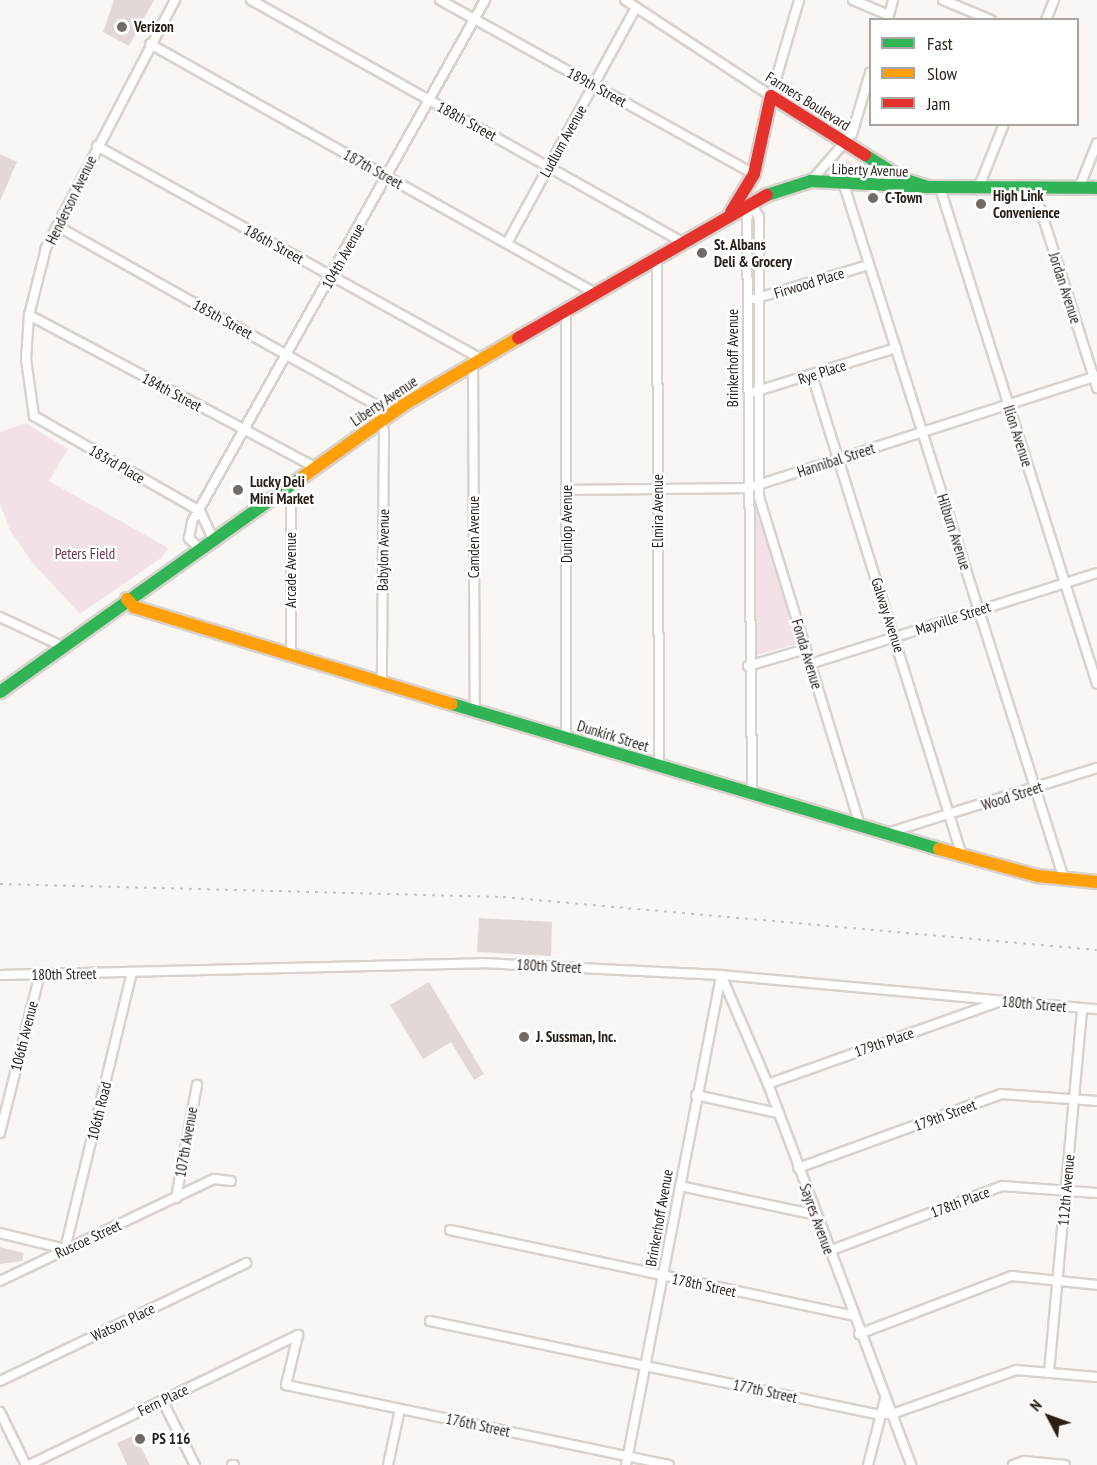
<!DOCTYPE html>
<html>
<head>
<meta charset="utf-8">
<style>
	body { margin:0 }
	#map { position:relative; width:1097px; height:1465px; overflow:hidden; background:#f9f6f4; font-family:"PT Sans Narrow",sans-serif }
	div>[style] { position:absolute }
	.green>* { inset:0; background:#f2e2e7 }
	.building>* { inset:0; background:#e2d9d7 }
	.roads { filter:drop-shadow(2px 0 #d9d2cc) drop-shadow(-2px 0 #d9d2cc) drop-shadow(0 2px #d9d2cc) drop-shadow(0 -2px #d9d2cc) }
	.street>* { height:8px; margin:-4px; padding:0 4px; transform-origin:4px; border-radius:4px; background:#fefefd }
	.fast>* { height:12px; margin:-6px; padding:0 6px; transform-origin:6px; border-radius:6px; background:#30b455 }
	.slow>* { height:12px; margin:-6px; padding:0 6px; transform-origin:6px; border-radius:6px; background:#ff9f0a }
	.jam>* { height:12px; margin:-6px; padding:0 6px; transform-origin:6px; border-radius:6px; background:#e5322d }
	.rail>* { height:2px; margin-top:-1px; transform-origin:0; background:repeating-linear-gradient(90deg,#c4c3c2 0 3px,transparent 0 9px) }
	.dots>* { width:16px; height:16px; translate:-50% -50%; box-sizing:border-box; border:3px solid #fff; border-radius:50% }
	span { translate:-50% -50%; white-space:nowrap; text-align:center; line-height:1.15; -webkit-text-stroke:5px #fff; paint-order:stroke }
	.poi-label { font-size:15px; color:#291f16; font-weight:700 }
	.left { translate:0 -50%; text-align:left }
	.street-label { font-size:15px; color:#291f16 }
	.park-label { font-size:15px; color:#6c394f }
	.legend { position:absolute; left:869px; top:18px; width:210px; height:108px; box-sizing:border-box; background:#fff; border:2px solid #a9a5a2; margin:0; padding:8px 10px; list-style:none; font-size:18px; color:#291f16 }
	.legend li { display:flex; align-items:center; gap:12px; height:30px }
	.legend b { width:30px; border:2px solid #a9a5a2 }
	.north { position:absolute; left:1019px; top:1387px; width:60px; height:60px; -webkit-text-stroke:4px #fff; paint-order:stroke; rotate:311deg; font-size:16px; font-weight:700; line-height:24px; text-align:center; color:#291f16 }
	.north::after { content:''; display:block; margin:auto; width:21px; height:27px; background:#291f16; clip-path:polygon(50% 0,100% 100%,50% 72%,0 100%) }
</style>
</head>
<body>
<div id="map">
	<div class="green">
		<i style="clip-path:polygon(846px 159px,884px 181px,832px 176px)"></i>
		<i style="clip-path:polygon(26px 423px,68px 449px,49px 481px,168px 548px,161px 558px,80px 614px,32px 562px,10px 530px,0 504px,0 432px)"></i>
		<i style="clip-path:polygon(752px 497px,798px 644px,751px 656px)"></i>
	</div>
	<div class="building">
		<i style="clip-path:polygon(114px 0,154px 0,129px 46px,103px 32px)"></i>
		<i style="clip-path:polygon(0 154px,17px 162px,0 201px)"></i>
		<i style="clip-path:polygon(479px 918px,552px 922px,551px 956px,477px 952px)"></i>
		<i style="clip-path:polygon(429px 982px,484px 1074px,474px 1080px,451px 1042px,423px 1059px,390px 1005px)"></i>
		<i style="clip-path:polygon(0 1247px,24px 1253px,22px 1261px,0 1264px)"></i>
		<i style="clip-path:polygon(135px 1435px,137px 1440px,150px 1465px,127px 1465px,117px 1443px)"></i>
	</div>
	<div class="roads">
		<div class="street">
			<i style="left:175px;top:0;width:280px;rotate:117.5deg"></i>
			<i style="left:46px;top:248px;width:69px;rotate:104.2deg"></i>
			<i style="left:29px;top:315px;width:44px;rotate:93.9deg"></i>
			<i style="left:26px;top:359px;width:58px;rotate:82deg"></i>
			<i style="left:34px;top:416px;width:191px;rotate:29.8deg"></i>
			<i style="left:251px;top:0;width:495px;rotate:29.3deg"></i>
			<i style="left:440px;top:0;width:359px;rotate:29deg"></i>
			<i style="left:625px;top:0;width:175px;rotate:33.3deg"></i>
			<i style="left:771px;top:96px;width:100px;rotate:-73.7deg"></i>
			<i style="left:853px;top:0;width:39px;rotate:23deg"></i>
			<i style="left:943px;top:0;width:52px;rotate:22.6deg"></i>
			<i style="left:888px;top:19px;width:20px;rotate:-75deg"></i>
			<i style="left:1046px;top:20px;width:22px;rotate:-68deg"></i>
			<i style="left:150px;top:44px;width:510px;rotate:29.23deg"></i>
			<i style="left:97px;top:146px;width:440px;rotate:29deg"></i>
			<i style="left:812px;top:180px;width:61px;rotate:-49deg"></i>
			<i style="left:852px;top:134px;width:64px;rotate:-73.6deg"></i>
			<i style="left:844px;top:185px;width:728px;rotate:72.41deg"></i>
			<i style="left:940px;top:188px;width:520px;rotate:72.44deg"></i>
			<i style="left:1079px;top:188px;width:48px;rotate:-68.2deg"></i>
			<i style="left:978px;top:189px;width:70px;rotate:-68.2deg"></i>
			<i style="left:1034px;top:189px;width:209px;rotate:72.4deg"></i>
			<i style="left:752px;top:205px;width:14px;rotate:60deg"></i>
			<i style="left:759px;top:217px;width:280px;rotate:90deg"></i>
			<i style="left:759px;top:497px;width:341px;rotate:72.9deg"></i>
			<i style="left:752px;top:205px;width:15px;rotate:110deg"></i>
			<i style="left:747px;top:219px;width:574px;rotate:89.5deg"></i>
			<i style="left:57px;top:226px;width:368px;rotate:29.3deg"></i>
			<i style="left:378px;top:406px;width:26px;rotate:77deg"></i>
			<i style="left:384px;top:431px;width:252px;rotate:90.5deg"></i>
			<i style="left:507px;top:243px;width:269px;rotate:-61.3deg"></i>
			<i style="left:657px;top:257px;width:509px;rotate:89.77deg"></i>
			<i style="left:754px;top:299px;width:120px;rotate:-16.5deg"></i>
			<i style="left:566px;top:310px;width:428px;rotate:90deg"></i>
			<i style="left:29px;top:315px;width:324px;rotate:28deg"></i>
			<i style="left:473px;top:364px;width:347px;rotate:89.7deg"></i>
			<i style="left:812px;top:375px;width:504px;rotate:72.68deg"></i>
			<i style="left:754px;top:392px;width:149px;rotate:-17.2deg"></i>
			<i style="left:567px;top:490px;width:181px;rotate:-0.6deg"></i>
			<i style="left:748px;top:488px;width:367px;rotate:-17.8deg"></i>
			<i style="left:200px;top:511px;width:29px;rotate:65deg"></i>
			<i style="left:198px;top:547px;width:13px;rotate:-135deg"></i>
			<i style="left:189px;top:538px;width:16px;rotate:-79deg"></i>
			<i style="left:192px;top:522px;width:599px;rotate:-60.69deg"></i>
			<i style="left:0;top:617px;width:68px;rotate:25.1deg"></i>
			<i style="left:291px;top:656px;width:172px;rotate:-90deg"></i>
			<i style="left:810px;top:664px;width:301px;rotate:-17.6deg"></i>
			<i style="left:748px;top:666px;width:60px;rotate:-16.3deg"></i>
			<i style="left:890px;top:832px;width:217px;rotate:-17.2deg"></i>
			<i style="left:0;top:975px;width:482px;rotate:-1.4deg"></i>
			<i style="left:482px;top:963px;width:239px;rotate:2.9deg"></i>
			<i style="left:721px;top:975px;width:378px;rotate:5.2deg"></i>
			<i style="left:721px;top:975px;width:119px;rotate:66.7deg"></i>
			<i style="left:768px;top:1084px;width:407px;rotate:69.4deg"></i>
			<i style="left:768px;top:1084px;width:244px;rotate:-19.6deg"></i>
			<i style="left:696px;top:1095px;width:84px;rotate:12.4deg"></i>
			<i style="left:0;top:1133px;width:164px;rotate:-75.9deg"></i>
			<i style="left:798px;top:1168px;width:216px;rotate:-20deg"></i>
			<i style="left:1001px;top:1094px;width:96px;rotate:4.2deg"></i>
			<i style="left:680px;top:1186px;width:139px;rotate:12deg"></i>
			<i style="left:176px;top:1198px;width:115px;rotate:-79.5deg"></i>
			<i style="left:450px;top:1230px;width:412px;rotate:12deg"></i>
			<i style="left:0;top:1233px;width:67px;rotate:13.8deg"></i>
			<i style="left:65px;top:1249px;width:285px;rotate:-76.4deg"></i>
			<i style="left:829px;top:1251px;width:185px;rotate:-20.6deg"></i>
			<i style="left:1002px;top:1186px;width:95px;rotate:4.2deg"></i>
			<i style="left:0;top:1281px;width:237px;rotate:-25.5deg"></i>
			<i style="left:214px;top:1179px;width:17px;rotate:7deg"></i>
			<i style="left:430px;top:1321px;width:457px;rotate:11.8deg"></i>
			<i style="left:877px;top:1414px;width:15px"></i>
			<i style="left:892px;top:1414px;width:132px;rotate:-19.5deg"></i>
			<i style="left:1016px;top:1370px;width:81px;rotate:4.9deg"></i>
			<i style="left:859px;top:1334px;width:164px;rotate:-20.8deg"></i>
			<i style="left:1012px;top:1276px;width:85px;rotate:6deg"></i>
			<i style="left:298px;top:1335px;width:51px;rotate:103.5deg"></i>
			<i style="left:286px;top:1385px;width:391px;rotate:11.8deg"></i>
			<i style="left:1049px;top:1373px;width:366px;rotate:-84.8deg"></i>
			<i style="left:0;top:1381px;width:273px;rotate:-25.6deg"></i>
			<i style="left:162px;top:1400px;width:73px;rotate:63.1deg"></i>
			<i style="left:0;top:1412px;width:59px;rotate:63.9deg"></i>
			<i style="left:29px;top:1465px;width:299px;rotate:-25.8deg"></i>
			<i style="left:232px;top:1465px;width:2px"></i>
			<i style="left:388px;top:1465px;width:57px;rotate:-77.9deg"></i>
			<i style="left:626px;top:1465px;width:499px;rotate:-79deg"></i>
			<i style="left:868px;top:1465px;width:68px;rotate:-75.6deg"></i>
			<i style="left:1013px;top:1465px;width:12px;rotate:-20deg"></i>
			<i style="left:1024px;top:1461px;width:41px;rotate:5.6deg"></i>
		</div>
		<div class="fast">
			<i style="left:865px;top:155px;width:45px;rotate:32.3deg"></i>
			<i style="left:903px;top:179px;width:25px;rotate:18deg"></i>
			<i style="left:927px;top:187px;width:170px;rotate:0.3deg"></i>
			<i style="left:767px;top:195px;width:46px;rotate:-17.7deg"></i>
			<i style="left:811px;top:181px;width:116px;rotate:3deg"></i>
			<i style="left:0;top:692px;width:373px;rotate:-35.4deg"></i>
			<i style="left:452px;top:704px;width:508px;rotate:16.58deg"></i>
		</div>
		<div class="slow">
			<i style="left:304px;top:476px;width:124px;rotate:-35.5deg"></i>
			<i style="left:405px;top:404px;width:131px;rotate:-30.3deg"></i>
			<i style="left:127px;top:599px;width:11px;rotate:49deg"></i>
			<i style="left:134px;top:607px;width:332px;rotate:17deg"></i>
			<i style="left:939px;top:849px;width:103px;rotate:15.3deg"></i>
			<i style="left:1038px;top:876px;width:59px;rotate:5.8deg"></i>
		</div>
		<div class="jam">
			<i style="left:731px;top:212px;width:44px;rotate:-58.8deg"></i>
			<i style="left:754px;top:174px;width:80px;rotate:-77.7deg"></i>
			<i style="left:771px;top:96px;width:111px;rotate:32.1deg"></i>
			<i style="left:518px;top:338px;width:287px;rotate:-29.9deg"></i>
		</div>
	</div>
	<div class="rail">
		<i style="left:0;top:884px;width:503px;rotate:1.48deg"></i>
		<i style="left:503px;top:897px;width:596px;rotate:5.1deg"></i>
	</div>
	<div class="dots">
		<i style="left:122px;top:27px;background:#726a64"></i>
		<i style="left:873px;top:198px;background:#726a64"></i>
		<i style="left:981px;top:204px;background:#726a64"></i>
		<i style="left:702px;top:253px;background:#726a64"></i>
		<i style="left:238px;top:490px;background:#726a64"></i>
		<i style="left:524px;top:1037px;background:#726a64"></i>
		<i style="left:140px;top:1439px;background:#726a64"></i>
	</div>
	<div class="poi-label">
		<span class="left" style="left:134px;top:27px">Verizon</span>
		<span class="left" style="left:993px;top:204px">High Link<br>Convenience</span>
		<span class="left" style="left:885px;top:198px">C-Town</span>
		<span class="left" style="left:714px;top:253px">St. Albans<br>Deli &amp; Grocery</span>
		<span class="left" style="left:250px;top:490px">Lucky Deli<br>Mini Market</span>
		<span class="left" style="left:536px;top:1037px">J. Sussman, Inc.</span>
		<span class="left" style="left:152px;top:1439px">PS 116</span>
	</div>
	<div class="street-label">
		<span style="left:597px;top:87px;rotate:29deg">189th Street</span>
		<span style="left:808px;top:101px;rotate:32deg">Farmers Boulevard</span>
		<span style="left:467px;top:121px;rotate:29deg">188th Street</span>
		<span style="left:563px;top:141px;rotate:-61deg">Ludlum Avenue</span>
		<span style="left:373px;top:169px;rotate:29deg">187th Street</span>
		<span style="left:870px;top:170px;rotate:2deg">Liberty Avenue</span>
		<span style="left:71px;top:200px;rotate:-64deg">Henderson Avenue</span>
		<span style="left:274px;top:244px;rotate:29deg">186th Street</span>
		<span style="left:343px;top:256px;rotate:-61deg">104th Avenue</span>
		<span style="left:809px;top:283px;rotate:-17deg">Firwood Place</span>
		<span style="left:1065px;top:288px;rotate:72deg">Jordan Avenue</span>
		<span style="left:223px;top:319px;rotate:29deg">185th Street</span>
		<span style="left:733px;top:358px;rotate:-90deg">Brinkerhoff Avenue</span>
		<span style="left:822px;top:372px;rotate:-18deg">Rye Place</span>
		<span style="left:172px;top:392px;rotate:28deg">184th Street</span>
		<span style="left:384px;top:401px;rotate:-34deg">Liberty Avenue</span>
		<span style="left:1018px;top:436px;rotate:72deg">Ilion Avenue</span>
		<span style="left:836px;top:460px;rotate:-18deg">Hannibal Street</span>
		<span style="left:117px;top:464px;rotate:30deg">183rd Place</span>
		<span style="left:658px;top:511px;rotate:-90deg">Elmira Avenue</span>
		<span style="left:567px;top:524px;rotate:-90deg">Dunlop Avenue</span>
		<span style="left:954px;top:532px;rotate:72deg">Hilburn Avenue</span>
		<span style="left:474px;top:537px;rotate:-90deg">Camden Avenue</span>
		<span style="left:383px;top:550px;rotate:-89deg">Babylon Avenue</span>
		<span style="left:291px;top:570px;rotate:-90deg">Arcade Avenue</span>
		<span style="left:888px;top:615px;rotate:72deg">Galway Avenue</span>
		<span style="left:953px;top:618px;rotate:-18deg">Mayville Street</span>
		<span style="left:807px;top:654px;rotate:73deg">Fonda Avenue</span>
		<span style="left:613px;top:736px;rotate:17deg">Dunkirk Street</span>
		<span style="left:1012px;top:796px;rotate:-18deg">Wood Street</span>
		<span style="left:549px;top:966px;rotate:3deg">180th Street</span>
		<span style="left:64px;top:974px;rotate:-1deg">180th Street</span>
		<span style="left:1034px;top:1004px;rotate:5deg">180th Street</span>
		<span style="left:24px;top:1036px;rotate:-76deg">106th Avenue</span>
		<span style="left:884px;top:1042px;rotate:-19deg">179th Place</span>
		<span style="left:99px;top:1111px;rotate:-76deg">106th Road</span>
		<span style="left:945px;top:1115px;rotate:-20deg">179th Street</span>
		<span style="left:186px;top:1142px;rotate:-80deg">107th Avenue</span>
		<span style="left:1066px;top:1190px;rotate:-85deg">112th Avenue</span>
		<span style="left:960px;top:1202px;rotate:-21deg">178th Place</span>
		<span style="left:659px;top:1218px;rotate:-80deg">Brinkerhoff Avenue</span>
		<span style="left:817px;top:1219px;rotate:70deg">Sayres Avenue</span>
		<span style="left:88px;top:1239px;rotate:-25deg">Ruscoe Street</span>
		<span style="left:704px;top:1285px;rotate:12deg">178th Street</span>
		<span style="left:123px;top:1322px;rotate:-26deg">Watson Place</span>
		<span style="left:765px;top:1391px;rotate:12deg">177th Street</span>
		<span style="left:163px;top:1400px;rotate:-26deg">Fern Place</span>
		<span style="left:478px;top:1425px;rotate:12deg">176th Street</span>
	</div>
	<div class="park-label">
		<span style="left:85px;top:554px">Peters Field</span>
	</div>
	<ul class="legend">
	<li><b style="height:8px;background:#30b455"></b>Fast</li>
	<li><b style="height:8px;background:#ff9f0a"></b>Slow</li>
	<li><b style="height:8px;background:#e5322d"></b>Jam</li>
	</ul>
	<div class="north">N</div>
</div>
</body>
</html>
